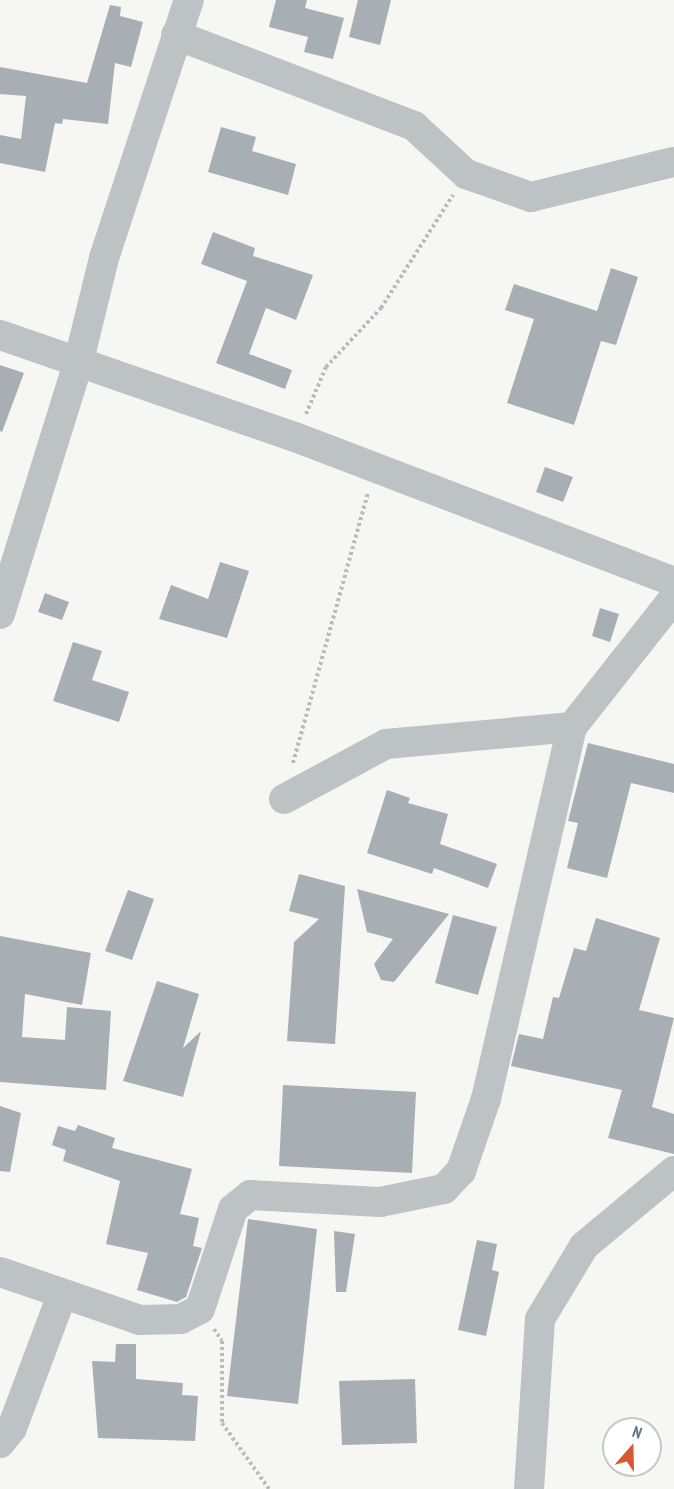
<!DOCTYPE html>
<html>
<head>
<meta charset="utf-8">
<style>
	body { margin:0 }
	#map { position:relative; width:674px; height:1489px; overflow:hidden; background:#f6f6f3; font-family:"PT Sans Narrow",sans-serif }
	div>[style] { position:absolute }
	.building>* { inset:0; background:#a7afb4 }
	.path>* { height:4px; margin-top:-2px; transform-origin:0; background:repeating-linear-gradient(90deg,#b8bbbd 0 3px,transparent 0 6px) }
	.minor>* { height:30px; margin:-15px; padding:0 15px; transform-origin:15px; border-radius:15px; background:#bdc2c5 }
	span { translate:-50% -50%; white-space:nowrap; text-align:center; line-height:1.15; -webkit-text-stroke:6px #fff; paint-order:stroke }
	.north { position:absolute; left:602px; top:1417px; width:60px; height:60px; box-sizing:border-box; background:#fff; border:2px solid #c2c8cd; border-radius:50%; rotate:20deg; font-size:16px; font-weight:700; line-height:24px; text-align:center; color:#677682 }
	.north::after { content:''; display:block; margin:auto; width:21px; height:27px; background:#d85832; clip-path:polygon(50% 0,100% 100%,50% 72%,0 100%) }
</style>
</head>
<body>
<div id="map">
	<div class="building">
		<i style="clip-path:polygon(276px 0,307px 0,305px 8px,344px 18px,333px 59px,304px 52px,308px 37px,269px 27px)"></i>
		<i style="clip-path:polygon(358px 0,391px 0,380px 45px,349px 37px)"></i>
		<i style="clip-path:polygon(110px 5px,121px 7px,120px 16px,143px 22px,131px 67px,115px 63px,108px 124px,63px 119px,62px 124px,55px 123px,45px 172px,0 163px,0 135px,21px 139px,26px 96px,0 94px,0 67px,87px 83px)"></i>
		<i style="clip-path:polygon(221px 127px,256px 137px,252px 151px,296px 164px,288px 195px,208px 172px)"></i>
		<i style="clip-path:polygon(213px 232px,255px 248px,253px 256px,313px 275px,296px 320px,266px 308px,249px 354px,292px 370px,285px 389px,216px 363px,247px 281px,201px 264px)"></i>
		<i style="clip-path:polygon(611px 268px,638px 277px,616px 345px,601px 341px,574px 425px,507px 403px,534px 319px,505px 310px,514px 284px,597px 311px)"></i>
		<i style="clip-path:polygon(0 365px,24px 373px,2px 432px,0 431px)"></i>
		<i style="clip-path:polygon(545px 467px,573px 477px,563px 502px,536px 492px)"></i>
		<i style="clip-path:polygon(220px 562px,249px 571px,227px 638px,159px 619px,171px 585px,208px 599px)"></i>
		<i style="clip-path:polygon(45px 593px,69px 602px,62px 620px,38px 612px)"></i>
		<i style="clip-path:polygon(600px 608px,619px 614px,610px 642px,592px 636px)"></i>
		<i style="clip-path:polygon(73px 642px,102px 651px,92px 680px,129px 692px,119px 722px,53px 701px)"></i>
		<i style="clip-path:polygon(588px 743px,674px 764px,674px 793px,631px 783px,607px 878px,567px 868px,578px 823px,568px 821px)"></i>
		<i style="clip-path:polygon(387px 790px,410px 798px,408px 803px,448px 814px,440px 844px,497px 864px,488px 888px,434px 868px,432px 874px,367px 853px)"></i>
		<i style="clip-path:polygon(299px 874px,345px 886px,335px 1044px,287px 1041px,294px 942px,319px 919px,289px 911px)"></i>
		<i style="clip-path:polygon(357px 889px,449px 914px,394px 982px,381px 980px,374px 964px,393px 939px,367px 932px)"></i>
		<i style="clip-path:polygon(128px 890px,154px 899px,132px 960px,105px 951px)"></i>
		<i style="clip-path:polygon(453px 915px,497px 927px,478px 995px,435px 983px)"></i>
		<i style="clip-path:polygon(596px 918px,660px 938px,639px 1010px,674px 1018px,652px 1107px,674px 1114px,674px 1154px,608px 1138px,622px 1090px,511px 1066px,519px 1034px,543px 1039px,553px 997px,559px 998px,574px 948px,586px 951px)"></i>
		<i style="clip-path:polygon(0 936px,91px 953px,82px 1005px,25px 994px,22px 1037px,65px 1040px,67px 1007px,111px 1011px,106px 1090px,0 1082px)"></i>
		<i style="clip-path:polygon(157px 981px,199px 994px,183px 1048px,201px 1031px,183px 1097px,123px 1081px)"></i>
		<i style="clip-path:polygon(283px 1085px,416px 1092px,412px 1173px,279px 1166px)"></i>
		<i style="clip-path:polygon(0 1106px,21px 1113px,10px 1172px,0 1171px)"></i>
		<i style="clip-path:polygon(78px 1125px,115px 1138px,112px 1148px,192px 1169px,180px 1214px,199px 1218px,193px 1246px,202px 1248px,186px 1297px,177px 1302px,137px 1290px,148px 1253px,106px 1244px,120px 1181px,63px 1161px,66px 1150px,52px 1145px,58px 1126px,75px 1131px)"></i>
		<i style="clip-path:polygon(248px 1219px,317px 1229px,298px 1404px,227px 1396px)"></i>
		<i style="clip-path:polygon(334px 1231px,355px 1234px,346px 1292px,336px 1292px)"></i>
		<i style="clip-path:polygon(477px 1240px,497px 1244px,492px 1270px,499px 1272px,486px 1336px,458px 1330px)"></i>
		<i style="clip-path:polygon(116px 1344px,136px 1344px,136px 1379px,183px 1383px,182px 1395px,198px 1396px,195px 1441px,98px 1438px,92px 1361px,115px 1362px)"></i>
		<i style="clip-path:polygon(415px 1379px,417px 1443px,342px 1445px,339px 1381px)"></i>
	</div>
	<div class="path">
		<i style="left:306px;top:414px;width:51px;rotate:-66.9deg"></i>
		<i style="left:326px;top:367px;width:81px;rotate:-47deg"></i>
		<i style="left:381px;top:308px;width:134px;rotate:-57.5deg"></i>
		<i style="left:293px;top:763px;width:281px;rotate:-74.5deg"></i>
		<i style="left:214px;top:1329px;width:14px;rotate:56deg"></i>
		<i style="left:222px;top:1341px;width:82px;rotate:90deg"></i>
		<i style="left:222px;top:1423px;width:81px;rotate:54.5deg"></i>
	</div>
	<div class="minor">
		<i style="left:176px;top:35px;width:255px;rotate:20.9deg"></i>
		<i style="left:414px;top:126px;width:71px;rotate:42.7deg"></i>
		<i style="left:466px;top:174px;width:69px;rotate:19.5deg"></i>
		<i style="left:531px;top:197px;width:147px;rotate:-13.8deg"></i>
		<i style="left:0;top:335px;width:312px;rotate:19.1deg"></i>
		<i style="left:295px;top:437px;width:406px;rotate:20.9deg"></i>
		<i style="left:0;top:614px;width:266px;rotate:-72.7deg"></i>
		<i style="left:79px;top:360px;width:105px;rotate:-76.2deg"></i>
		<i style="left:104px;top:258px;width:272px;rotate:-71.8deg"></i>
		<i style="left:284px;top:799px;width:116px;rotate:-28.3deg"></i>
		<i style="left:386px;top:744px;width:187px;rotate:-5.2deg"></i>
		<i style="left:0;top:1272px;width:148px;rotate:18.9deg"></i>
		<i style="left:140px;top:1320px;width:41px;rotate:-1.4deg"></i>
		<i style="left:181px;top:1319px;width:21px;rotate:-28deg"></i>
		<i style="left:200px;top:1309px;width:105px;rotate:-71.7deg"></i>
		<i style="left:233px;top:1209px;width:22px;rotate:-39deg"></i>
		<i style="left:250px;top:1195px;width:130px;rotate:3.1deg"></i>
		<i style="left:380px;top:1202px;width:65px;rotate:-11.5deg"></i>
		<i style="left:444px;top:1189px;width:25px;rotate:-47deg"></i>
		<i style="left:461px;top:1171px;width:76px;rotate:-70.9deg"></i>
		<i style="left:486px;top:1099px;width:382px;rotate:-77deg"></i>
		<i style="left:572px;top:727px;width:164px;rotate:-51.7deg"></i>
		<i style="left:0;top:1443px;width:19px;rotate:-51deg"></i>
		<i style="left:12px;top:1428px;width:142px;rotate:-69.4deg"></i>
		<i style="left:529px;top:1489px;width:170px;rotate:-86.3deg"></i>
		<i style="left:540px;top:1319px;width:85px;rotate:-58.9deg"></i>
		<i style="left:584px;top:1246px;width:117px;rotate:-39.8deg"></i>
	</div>
	<div class="north">N</div>
</div>
</body>
</html>
